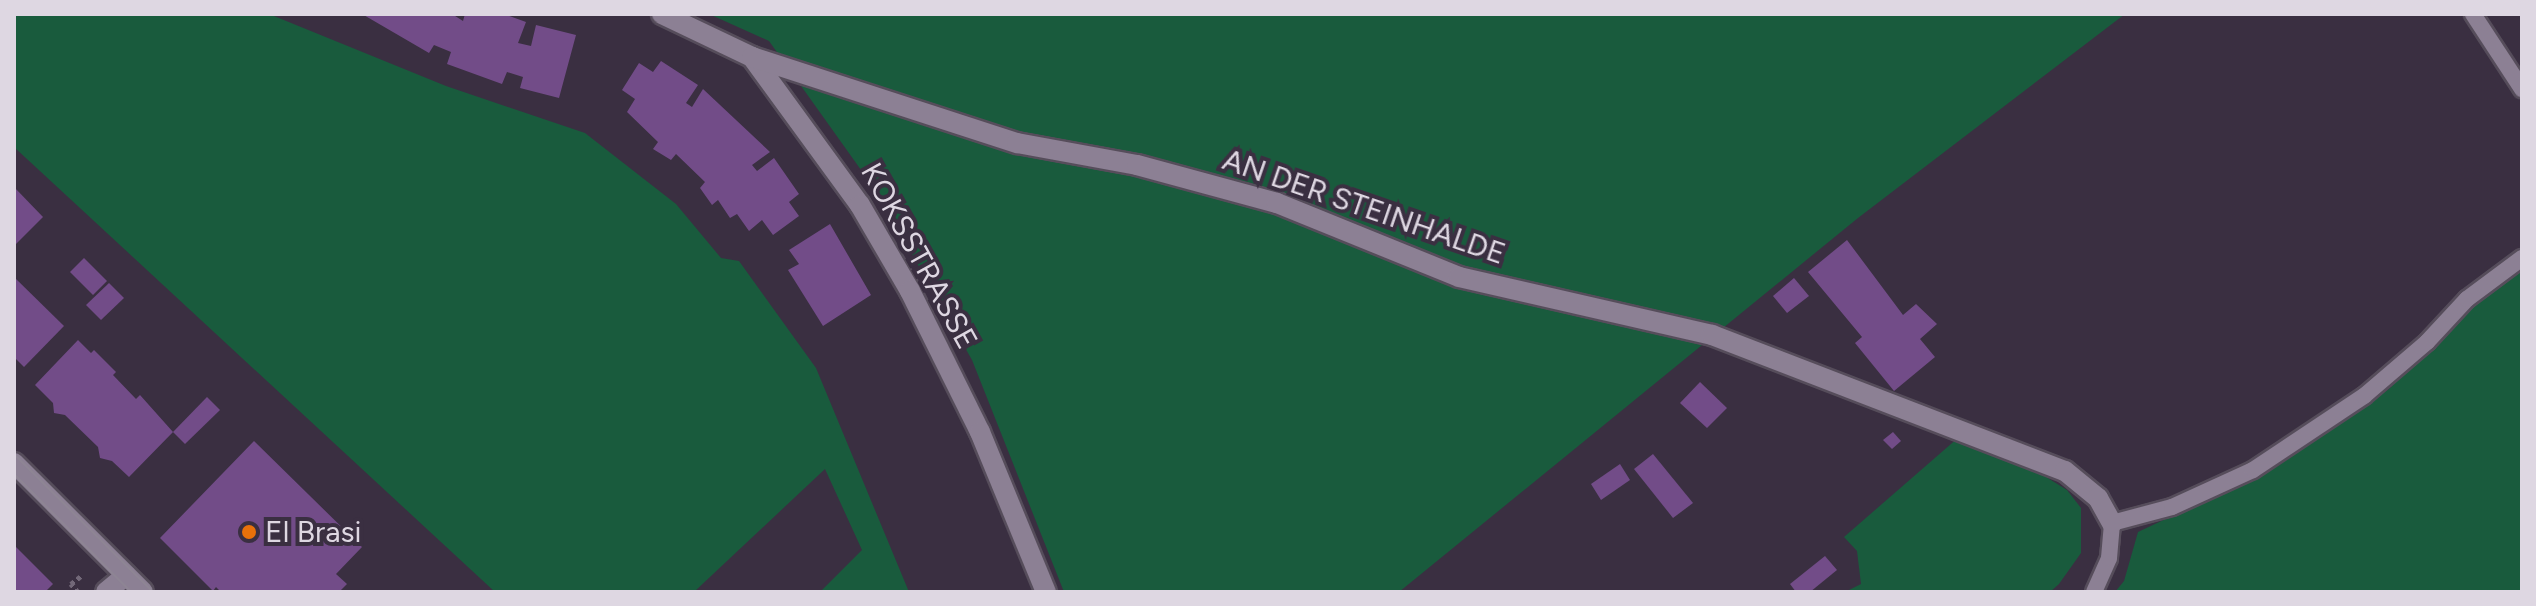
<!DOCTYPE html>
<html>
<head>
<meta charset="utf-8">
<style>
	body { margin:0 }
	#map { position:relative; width:2536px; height:606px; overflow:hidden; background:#3a2f41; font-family:Figtree,sans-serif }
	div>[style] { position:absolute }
	.green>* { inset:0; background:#195b3d }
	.building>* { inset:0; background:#724c88 }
	.path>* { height:5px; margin-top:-2.5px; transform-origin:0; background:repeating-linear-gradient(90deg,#726878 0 4px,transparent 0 8px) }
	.roads { filter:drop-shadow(2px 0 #564d5b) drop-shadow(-2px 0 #564d5b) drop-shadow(0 2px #564d5b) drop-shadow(0 -2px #564d5b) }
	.lane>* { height:16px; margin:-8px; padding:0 8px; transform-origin:8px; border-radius:8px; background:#8c8094 }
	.street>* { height:20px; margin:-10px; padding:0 10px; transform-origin:10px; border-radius:10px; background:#8c8094 }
	.secondary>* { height:20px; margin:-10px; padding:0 10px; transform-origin:10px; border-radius:10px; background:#8c8094 }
	.tram>* { height:2px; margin:-1px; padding:0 1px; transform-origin:1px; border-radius:1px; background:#8e8594 }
	.dots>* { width:22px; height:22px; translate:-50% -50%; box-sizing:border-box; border:4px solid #3a2f41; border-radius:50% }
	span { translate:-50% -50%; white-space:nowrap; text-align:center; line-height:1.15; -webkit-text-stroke:8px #3a2f41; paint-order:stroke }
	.street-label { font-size:30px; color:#ded7e2 }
	.poi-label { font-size:30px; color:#ded7e2 }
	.left { translate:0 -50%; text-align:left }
	.frame { position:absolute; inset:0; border:16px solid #ded7e2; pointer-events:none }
</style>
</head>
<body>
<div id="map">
	<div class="green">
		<i style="clip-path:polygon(14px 14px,269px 14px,446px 86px,585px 133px,676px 204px,721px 258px,739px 261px,816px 368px,909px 592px,820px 592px,862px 550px,825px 469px,694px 592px,495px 592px,14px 147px)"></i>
		<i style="clip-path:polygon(709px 14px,2125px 14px,1858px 218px,1399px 592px,1064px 592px,972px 360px,876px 191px,769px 41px)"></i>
		<i style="clip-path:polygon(2522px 269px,2522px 592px,2115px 592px,2124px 581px,2138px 532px,2278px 466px,2389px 389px,2470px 305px)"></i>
		<i style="clip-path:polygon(1959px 437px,2025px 464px,2067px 490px,2081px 508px,2081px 553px,2059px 584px,2050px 592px,1845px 592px,1861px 584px,1857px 551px,1844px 537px)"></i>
	</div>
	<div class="building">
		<i style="clip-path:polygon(362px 14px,452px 14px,463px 21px,465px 14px,504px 14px,526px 22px,518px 43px,531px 46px,536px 25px,576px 35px,559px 98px,520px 88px,523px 77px,507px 72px,502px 84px,447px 64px,451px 52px,434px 45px,429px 53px)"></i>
		<i style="clip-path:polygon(661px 61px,698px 85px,686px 103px,692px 107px,703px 89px,770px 152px,752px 165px,757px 171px,774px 158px,799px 194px,789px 202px,799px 216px,773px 235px,762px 220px,749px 231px,737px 214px,730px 218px,718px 200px,712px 205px,700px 188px,705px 182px,676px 154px,671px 160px,653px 149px,658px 142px,627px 112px,635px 99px,622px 90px,639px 63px,653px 72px)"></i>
		<i style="clip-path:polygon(14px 187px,43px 217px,14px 246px)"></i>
		<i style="clip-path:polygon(830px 224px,871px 295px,823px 326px,788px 270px,799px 264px,789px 250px)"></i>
		<i style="clip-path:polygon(1847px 240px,1903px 315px,1916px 304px,1937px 324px,1920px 339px,1935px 357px,1894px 391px,1855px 343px,1862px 337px,1808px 272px)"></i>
		<i style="clip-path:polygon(84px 258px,107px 281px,93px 295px,70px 272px)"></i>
		<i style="clip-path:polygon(14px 277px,64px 326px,24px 367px,14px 357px)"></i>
		<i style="clip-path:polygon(1794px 278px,1809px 296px,1787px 313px,1773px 296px)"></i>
		<i style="clip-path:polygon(109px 283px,124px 298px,101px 320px,86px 305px)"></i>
		<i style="clip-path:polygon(78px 340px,91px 353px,94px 350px,116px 372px,113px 375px,136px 399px,140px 395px,173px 432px,129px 477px,112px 461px,100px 458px,98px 447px,65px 415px,54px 413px,53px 403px,35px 385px)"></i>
		<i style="clip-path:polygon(1700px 382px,1727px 408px,1707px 428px,1680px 403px)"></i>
		<i style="clip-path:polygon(207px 397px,220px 410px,185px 444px,173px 432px)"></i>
		<i style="clip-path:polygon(1893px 432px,1901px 441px,1892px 449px,1883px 440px)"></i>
		<i style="clip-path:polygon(254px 441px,362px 547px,336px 574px,347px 584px,339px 592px,221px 592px,216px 587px,213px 591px,160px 538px)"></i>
		<i style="clip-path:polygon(1653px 454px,1693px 503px,1673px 518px,1634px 469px)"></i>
		<i style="clip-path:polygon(1620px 464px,1630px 480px,1601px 500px,1591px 484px)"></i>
		<i style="clip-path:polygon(14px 545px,53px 584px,45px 592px,14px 592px)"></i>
		<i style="clip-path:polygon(1825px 556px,1837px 570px,1810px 592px,1796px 592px,1790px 584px)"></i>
	</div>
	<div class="path">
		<i style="left:78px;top:592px;width:11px;rotate:-131deg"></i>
		<i style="left:71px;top:584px;width:13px;rotate:-39deg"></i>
	</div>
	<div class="roads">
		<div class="lane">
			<i style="left:2473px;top:14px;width:90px;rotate:56.8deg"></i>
			<i style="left:2094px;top:592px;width:37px;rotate:-66deg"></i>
			<i style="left:2109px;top:558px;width:35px;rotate:-85deg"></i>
			<i style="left:2112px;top:523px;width:62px;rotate:-14.9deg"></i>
			<i style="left:2172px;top:507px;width:89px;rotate:-24.6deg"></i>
			<i style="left:2253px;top:470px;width:133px;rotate:-33.7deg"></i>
			<i style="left:2364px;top:396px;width:83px;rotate:-40.6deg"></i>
			<i style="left:2427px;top:342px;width:59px;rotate:-47.1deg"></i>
			<i style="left:2467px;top:299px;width:69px;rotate:-36.7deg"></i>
		</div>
		<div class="street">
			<i style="left:662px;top:14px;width:100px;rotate:25.5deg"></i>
			<i style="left:752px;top:57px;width:183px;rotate:53.9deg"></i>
			<i style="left:860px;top:205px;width:99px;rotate:59.8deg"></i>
			<i style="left:910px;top:291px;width:157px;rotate:63.6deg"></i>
			<i style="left:980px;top:432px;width:173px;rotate:67.6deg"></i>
			<i style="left:752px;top:57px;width:279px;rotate:18deg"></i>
			<i style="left:1017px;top:143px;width:122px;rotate:10.4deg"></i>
			<i style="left:1137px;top:165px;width:145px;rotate:15.2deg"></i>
			<i style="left:1277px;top:203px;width:196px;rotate:22.1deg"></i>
			<i style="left:1459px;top:277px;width:260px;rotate:12.9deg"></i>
			<i style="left:1712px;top:335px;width:378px;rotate:21.1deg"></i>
			<i style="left:2065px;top:471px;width:43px;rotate:39.3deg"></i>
			<i style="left:2098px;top:498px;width:29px;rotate:61deg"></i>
			<i style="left:106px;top:592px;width:26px;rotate:-40deg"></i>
		</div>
		<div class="secondary">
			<i style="left:14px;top:463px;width:182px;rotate:45deg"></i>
		</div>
	</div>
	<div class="tram">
		<i style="left:14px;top:454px;width:196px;rotate:44.8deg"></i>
		<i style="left:14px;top:474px;width:166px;rotate:45.2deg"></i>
	</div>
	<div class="dots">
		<i style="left:249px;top:532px;background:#e8710a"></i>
	</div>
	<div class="street-label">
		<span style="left:1364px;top:207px;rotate:19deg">AN DER STEINHALDE</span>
		<span style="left:919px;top:256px;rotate:61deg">KOKSSTRASSE</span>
	</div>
	<div class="poi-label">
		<span class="left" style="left:265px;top:532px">El Brasi</span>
	</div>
	<div class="frame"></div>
</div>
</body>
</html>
